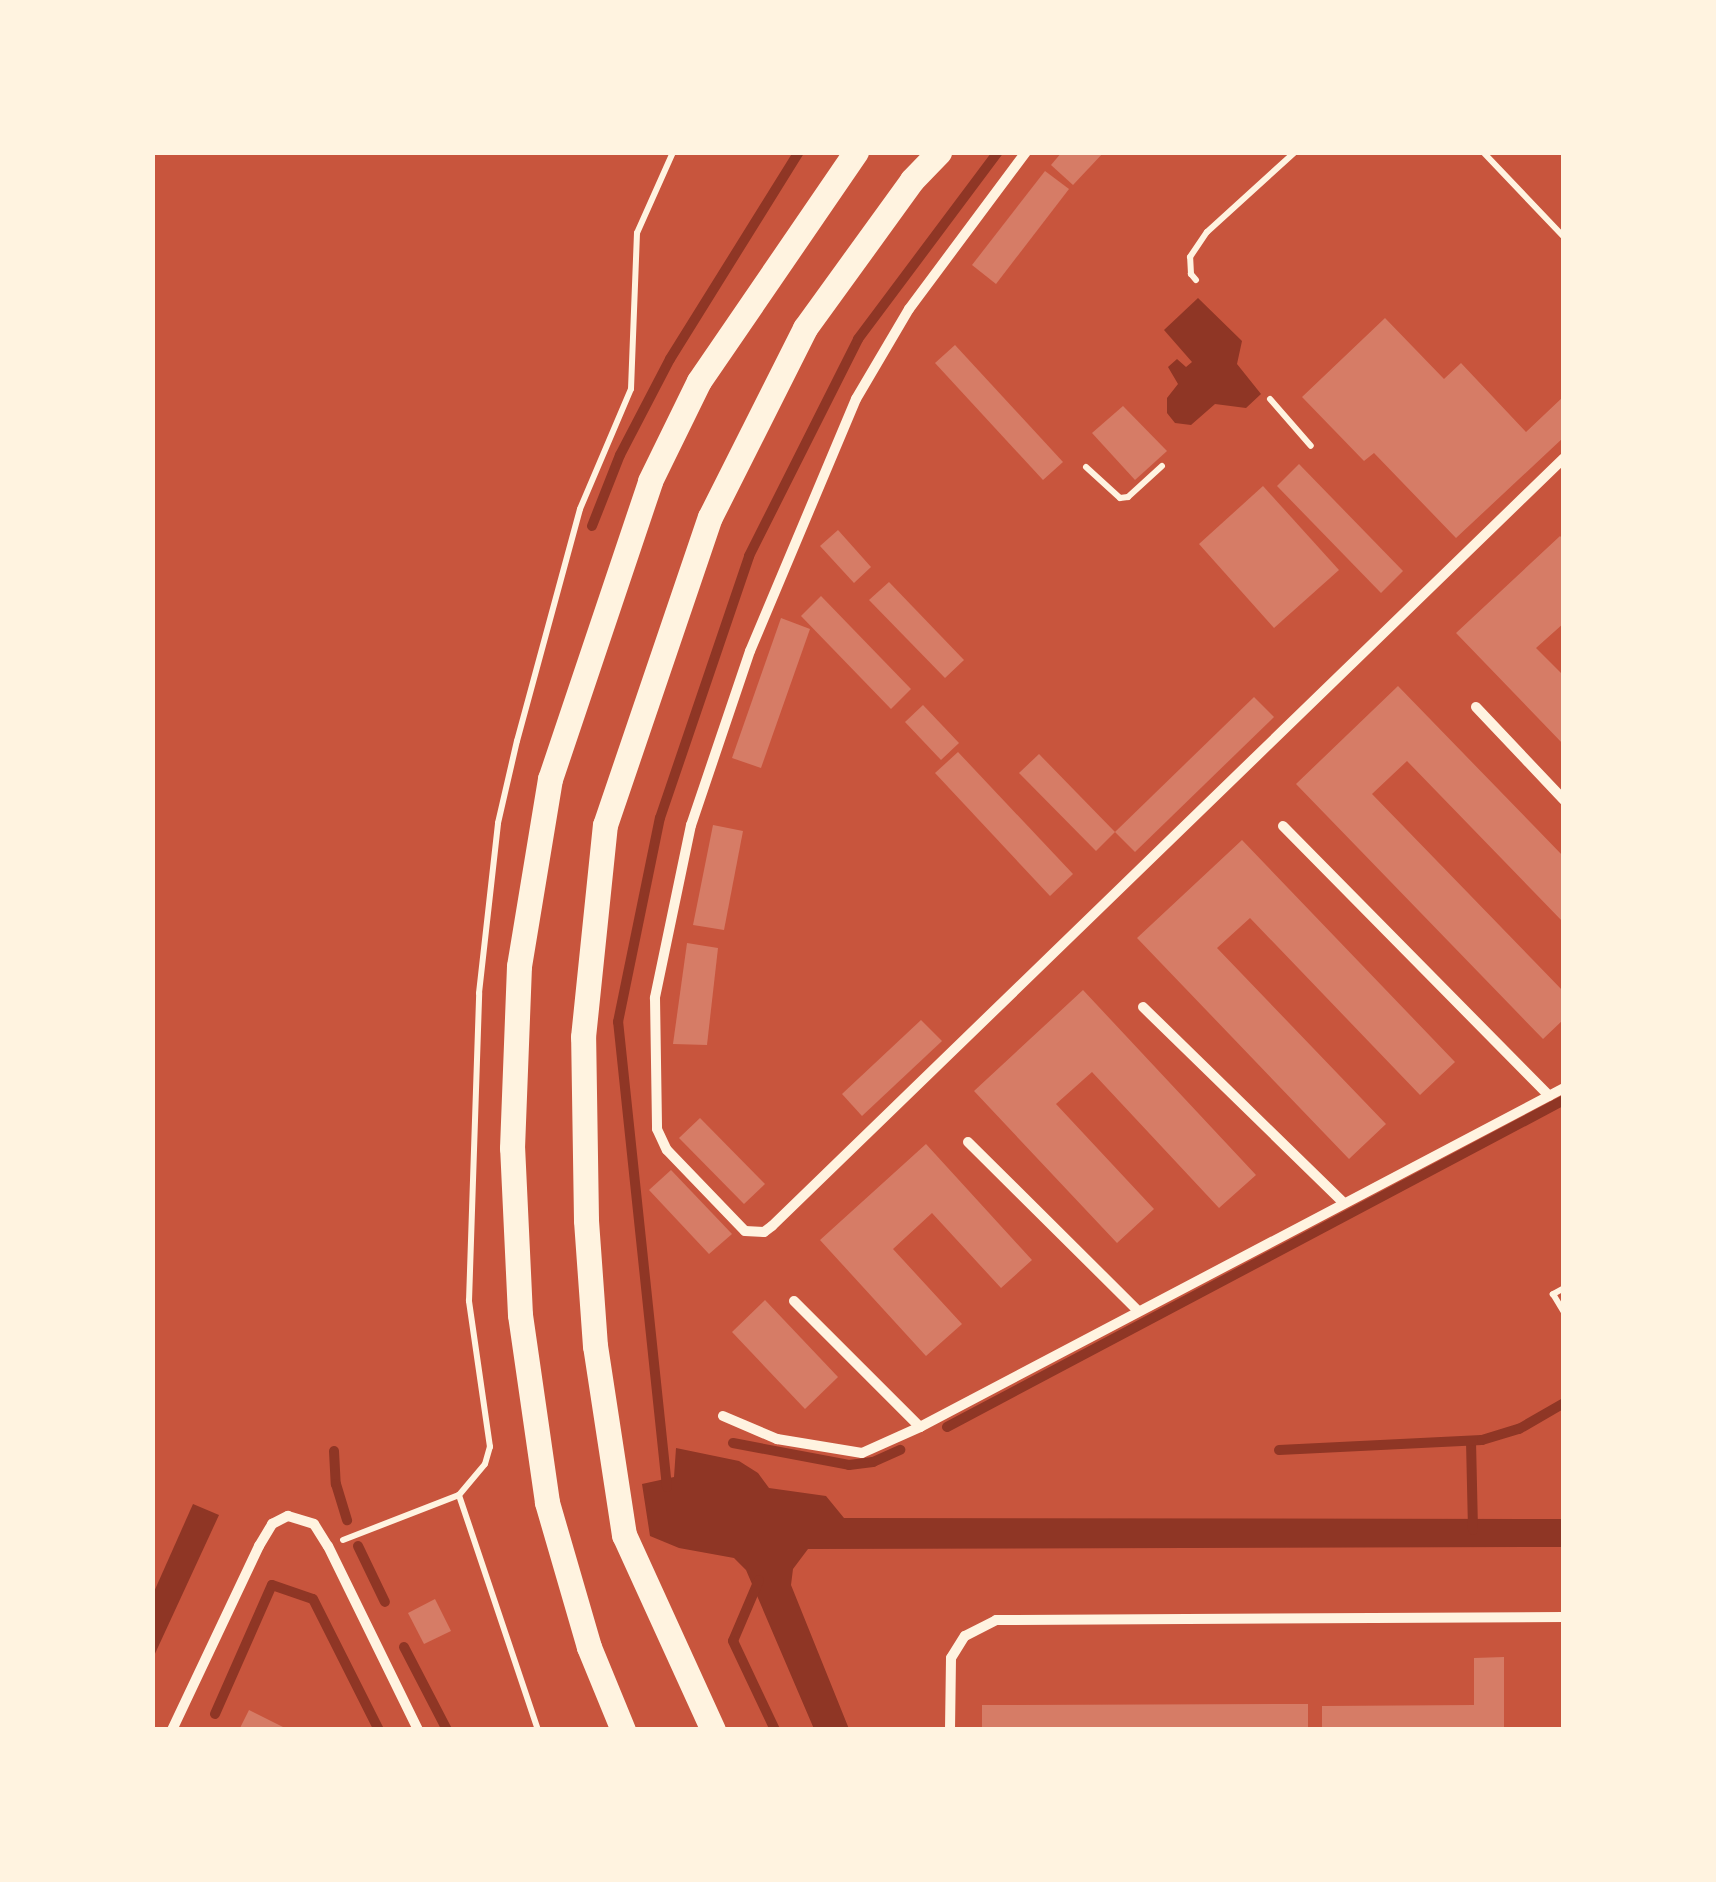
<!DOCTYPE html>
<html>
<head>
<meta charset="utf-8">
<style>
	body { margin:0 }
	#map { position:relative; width:1716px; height:1882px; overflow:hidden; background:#c8553d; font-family:"Space Grotesk",sans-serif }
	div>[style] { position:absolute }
	.water>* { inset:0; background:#8f3625 }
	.stream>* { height:10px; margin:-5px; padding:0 5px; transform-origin:5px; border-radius:5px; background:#8f3625 }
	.building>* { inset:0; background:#d67c66 }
	.path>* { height:6px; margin:-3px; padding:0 3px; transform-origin:3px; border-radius:3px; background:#fff3e0 }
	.minor>* { height:10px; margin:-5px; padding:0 5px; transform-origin:5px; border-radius:5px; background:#fff3e0 }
	.trunk>* { height:25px; margin:-12.5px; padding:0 12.5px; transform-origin:12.5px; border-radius:12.5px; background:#fff3e0 }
	span { translate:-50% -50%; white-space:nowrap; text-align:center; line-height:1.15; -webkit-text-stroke:8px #fff3e0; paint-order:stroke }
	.frame { position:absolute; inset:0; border:155px solid #fff3e0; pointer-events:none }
</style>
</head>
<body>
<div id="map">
	<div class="water">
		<i style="clip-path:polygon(1198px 298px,1242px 341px,1237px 364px,1261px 394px,1246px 408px,1215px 404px,1191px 425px,1175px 423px,1167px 413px,1167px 398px,1178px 384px,1168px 367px,1177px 359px,1186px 367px,1192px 362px,1164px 330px)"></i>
		<i style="clip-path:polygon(676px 1448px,739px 1461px,758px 1473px,769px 1488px,826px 1496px,844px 1518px,1563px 1519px,1563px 1547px,808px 1549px,793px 1569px,791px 1585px,849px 1729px,814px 1729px,746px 1570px,734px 1558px,679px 1548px,650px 1536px,642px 1484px,674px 1477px)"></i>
		<i style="clip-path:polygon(193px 1504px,219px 1515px,153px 1658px,153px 1594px)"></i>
	</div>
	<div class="stream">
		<i style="left:592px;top:526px;width:76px;rotate:-68.5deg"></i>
		<i style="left:620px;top:455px;width:108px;rotate:-62.5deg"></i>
		<i style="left:670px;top:359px;width:244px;rotate:-58.1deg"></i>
		<i style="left:947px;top:1427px;width:698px;rotate:-27.92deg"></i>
		<i style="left:1471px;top:1441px;width:89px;rotate:88.7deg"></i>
		<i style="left:733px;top:1443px;width:118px;rotate:10.7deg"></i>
		<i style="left:849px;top:1465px;width:24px;rotate:-7deg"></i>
		<i style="left:873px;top:1462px;width:30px;rotate:-24deg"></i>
		<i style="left:1279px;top:1450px;width:203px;rotate:-2.8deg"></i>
		<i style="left:1482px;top:1440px;width:39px;rotate:-17deg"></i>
		<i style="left:1519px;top:1429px;width:52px;rotate:-30deg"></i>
		<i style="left:334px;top:1451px;width:33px;rotate:87deg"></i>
		<i style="left:336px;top:1484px;width:38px;rotate:73deg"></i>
		<i style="left:667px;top:1487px;width:468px;rotate:-96deg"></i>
		<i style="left:618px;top:1022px;width:208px;rotate:-78.4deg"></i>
		<i style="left:660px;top:818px;width:277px;rotate:-71.2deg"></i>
		<i style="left:749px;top:556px;width:243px;rotate:-63.3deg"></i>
		<i style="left:858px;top:339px;width:234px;rotate:-53.2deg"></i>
		<i style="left:358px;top:1546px;width:62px;rotate:64.3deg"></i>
		<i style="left:759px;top:1580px;width:66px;rotate:113.1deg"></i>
		<i style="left:733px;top:1641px;width:98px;rotate:64.7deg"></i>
		<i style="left:404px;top:1647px;width:93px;rotate:62.6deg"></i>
		<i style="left:215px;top:1714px;width:141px;rotate:-66.2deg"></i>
		<i style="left:272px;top:1585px;width:43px;rotate:18.9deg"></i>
		<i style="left:313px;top:1599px;width:147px;rotate:63.3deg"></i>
	</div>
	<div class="building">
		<i style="clip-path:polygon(1062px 152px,1104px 152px,1073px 185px,1051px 165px)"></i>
		<i style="clip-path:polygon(1045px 171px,1069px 189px,996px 284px,972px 265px)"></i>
		<i style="clip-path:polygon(1385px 318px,1444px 379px,1461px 363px,1526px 432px,1564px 396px,1564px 437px,1456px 538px,1374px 453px,1364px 461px,1302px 397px)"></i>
		<i style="clip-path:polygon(955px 345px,1063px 462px,1043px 480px,935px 363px)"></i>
		<i style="clip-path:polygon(1123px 406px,1167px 451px,1135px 480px,1092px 433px)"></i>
		<i style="clip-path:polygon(1299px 464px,1403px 571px,1381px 593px,1277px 486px)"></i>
		<i style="clip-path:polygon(1263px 486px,1339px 570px,1274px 628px,1199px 544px)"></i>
		<i style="clip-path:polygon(838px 530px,871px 567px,854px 583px,820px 546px)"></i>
		<i style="clip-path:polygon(1560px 536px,1564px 540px,1564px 623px,1536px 648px,1564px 676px,1564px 745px,1456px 633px)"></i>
		<i style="clip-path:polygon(889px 582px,964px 660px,945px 678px,869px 600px)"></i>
		<i style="clip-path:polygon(821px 596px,911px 689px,891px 709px,801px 616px)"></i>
		<i style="clip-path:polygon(781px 618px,810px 629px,761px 768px,732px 758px)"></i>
		<i style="clip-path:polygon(1398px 686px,1564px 857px,1564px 923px,1407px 761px,1372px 794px,1564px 992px,1564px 1019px,1543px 1039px,1296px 784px)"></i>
		<i style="clip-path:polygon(1254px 697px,1274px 717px,1135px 852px,1115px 832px)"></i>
		<i style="clip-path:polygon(923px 705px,959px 743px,941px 760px,905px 722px)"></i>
		<i style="clip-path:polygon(958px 752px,1073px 874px,1050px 896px,935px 773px)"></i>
		<i style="clip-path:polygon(1039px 754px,1115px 832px,1096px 851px,1019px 773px)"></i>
		<i style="clip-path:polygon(713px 825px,743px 831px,724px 930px,693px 925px)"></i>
		<i style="clip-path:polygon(1242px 840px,1455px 1062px,1420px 1095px,1250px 918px,1217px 948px,1386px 1124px,1349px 1159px,1137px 938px)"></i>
		<i style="clip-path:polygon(687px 943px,718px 948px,707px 1045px,673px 1044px)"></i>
		<i style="clip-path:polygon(1083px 990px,1256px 1175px,1219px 1208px,1092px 1072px,1056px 1104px,1154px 1209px,1117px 1243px,974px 1091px)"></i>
		<i style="clip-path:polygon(921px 1020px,942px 1041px,862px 1116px,842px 1094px)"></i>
		<i style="clip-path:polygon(700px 1118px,765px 1184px,744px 1204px,679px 1138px)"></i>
		<i style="clip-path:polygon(926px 1144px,1032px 1260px,1001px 1288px,932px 1213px,893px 1249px,962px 1324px,926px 1356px,820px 1240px)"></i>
		<i style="clip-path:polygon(671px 1170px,732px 1234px,709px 1254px,649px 1190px)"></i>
		<i style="clip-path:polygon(765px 1300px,838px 1377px,805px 1409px,732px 1332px)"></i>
		<i style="clip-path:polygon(435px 1599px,451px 1631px,424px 1644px,408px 1613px)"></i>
		<i style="clip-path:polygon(1504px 1657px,1504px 1730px,1322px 1730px,1322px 1706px,1474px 1705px,1474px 1658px)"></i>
		<i style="clip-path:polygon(1308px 1704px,1308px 1730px,982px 1730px,982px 1705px)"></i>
		<i style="clip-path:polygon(249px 1710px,289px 1730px,239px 1730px)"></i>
	</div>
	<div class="path">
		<i style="left:1483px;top:152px;width:117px;rotate:46.4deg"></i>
		<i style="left:1196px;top:280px;width:8px;rotate:-130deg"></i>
		<i style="left:1191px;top:274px;width:17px;rotate:-93deg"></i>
		<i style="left:1190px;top:257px;width:30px;rotate:-56deg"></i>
		<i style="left:1207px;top:232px;width:119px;rotate:-42.3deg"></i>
		<i style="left:1270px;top:399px;width:62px;rotate:48.9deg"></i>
		<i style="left:1086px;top:467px;width:46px;rotate:42.4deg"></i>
		<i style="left:1120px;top:498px;width:8px;rotate:-7deg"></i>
		<i style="left:1128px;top:497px;width:46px;rotate:-42.4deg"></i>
		<i style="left:1564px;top:1288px;width:13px;rotate:151deg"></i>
		<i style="left:1553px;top:1294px;width:21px;rotate:59deg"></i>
		<i style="left:343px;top:1540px;width:124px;rotate:-21.2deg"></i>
		<i style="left:538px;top:1730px;width:248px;rotate:-108.6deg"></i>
		<i style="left:459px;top:1495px;width:40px;rotate:-50deg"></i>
		<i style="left:485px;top:1464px;width:18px;rotate:-74deg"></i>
		<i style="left:490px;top:1447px;width:148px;rotate:-98.2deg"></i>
		<i style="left:469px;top:1301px;width:308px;rotate:-88.1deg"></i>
		<i style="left:479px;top:993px;width:171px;rotate:-83.6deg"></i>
		<i style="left:498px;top:823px;width:84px;rotate:-77deg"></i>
		<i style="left:517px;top:741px;width:240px;rotate:-74.8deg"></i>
		<i style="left:580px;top:509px;width:130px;rotate:-67deg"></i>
		<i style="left:631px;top:389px;width:156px;rotate:-87.8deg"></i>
		<i style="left:637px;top:233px;width:89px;rotate:-66deg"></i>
	</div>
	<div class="minor">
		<i style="left:1026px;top:152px;width:196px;rotate:126.7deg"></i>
		<i style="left:909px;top:309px;width:104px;rotate:120.5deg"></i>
		<i style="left:856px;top:399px;width:273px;rotate:112.8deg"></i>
		<i style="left:750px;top:651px;width:184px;rotate:108.7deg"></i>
		<i style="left:691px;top:825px;width:177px;rotate:101.8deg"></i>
		<i style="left:655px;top:998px;width:131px;rotate:89.1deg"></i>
		<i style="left:657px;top:1129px;width:23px;rotate:65deg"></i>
		<i style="left:667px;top:1150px;width:112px;rotate:46.1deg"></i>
		<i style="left:745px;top:1231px;width:19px;rotate:3deg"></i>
		<i style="left:764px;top:1232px;width:10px;rotate:-37deg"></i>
		<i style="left:772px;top:1226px;width:1103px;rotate:-44.12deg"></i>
		<i style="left:1476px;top:707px;width:128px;rotate:46.6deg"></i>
		<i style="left:1283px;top:826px;width:379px;rotate:45.4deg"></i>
		<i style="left:1143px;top:1007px;width:279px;rotate:44.3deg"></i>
		<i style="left:968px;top:1142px;width:238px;rotate:44.8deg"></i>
		<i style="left:794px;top:1301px;width:178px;rotate:45deg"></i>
		<i style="left:723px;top:1416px;width:59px;rotate:23.1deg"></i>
		<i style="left:777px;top:1439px;width:86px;rotate:9.4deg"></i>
		<i style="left:862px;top:1453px;width:64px;rotate:-24.1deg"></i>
		<i style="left:920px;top:1427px;width:728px;rotate:-27.76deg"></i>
		<i style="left:172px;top:1730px;width:204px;rotate:-64.7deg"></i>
		<i style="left:259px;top:1546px;width:26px;rotate:-59deg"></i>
		<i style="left:272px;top:1524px;width:18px;rotate:-27deg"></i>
		<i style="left:288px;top:1516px;width:27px;rotate:17deg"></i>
		<i style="left:314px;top:1524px;width:26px;rotate:58deg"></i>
		<i style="left:328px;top:1546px;width:205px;rotate:63.9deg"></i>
		<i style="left:950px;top:1730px;width:72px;rotate:-89.2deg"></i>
		<i style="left:951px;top:1658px;width:26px;rotate:-58deg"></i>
		<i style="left:965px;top:1636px;width:35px;rotate:-27deg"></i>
		<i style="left:996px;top:1620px;width:568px;rotate:-0.3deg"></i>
	</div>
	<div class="trunk">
		<i style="left:623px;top:1730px;width:90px;rotate:-112.3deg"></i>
		<i style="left:589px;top:1647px;width:151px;rotate:-106.2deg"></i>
		<i style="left:547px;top:1502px;width:189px;rotate:-98.2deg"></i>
		<i style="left:520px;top:1315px;width:167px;rotate:-92.7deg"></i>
		<i style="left:512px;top:1148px;width:182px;rotate:-87.8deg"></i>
		<i style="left:519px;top:966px;width:190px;rotate:-80.6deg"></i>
		<i style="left:550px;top:779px;width:314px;rotate:-71.4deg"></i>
		<i style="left:650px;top:481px;width:111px;rotate:-63.9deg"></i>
		<i style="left:699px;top:381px;width:278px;rotate:-55.6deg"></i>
		<i style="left:713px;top:1730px;width:214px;rotate:-114.5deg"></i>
		<i style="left:624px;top:1535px;width:191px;rotate:-98.7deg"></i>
		<i style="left:595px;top:1346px;width:126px;rotate:-94.1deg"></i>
		<i style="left:586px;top:1220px;width:183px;rotate:-90.9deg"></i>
		<i style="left:583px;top:1037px;width:213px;rotate:-84.1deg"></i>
		<i style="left:605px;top:825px;width:325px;rotate:-71.2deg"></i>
		<i style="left:710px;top:517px;width:212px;rotate:-63.3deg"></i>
		<i style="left:805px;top:328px;width:183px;rotate:-54.1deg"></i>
		<i style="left:912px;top:180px;width:39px;rotate:-46deg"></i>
	</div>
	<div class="frame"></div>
</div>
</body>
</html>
